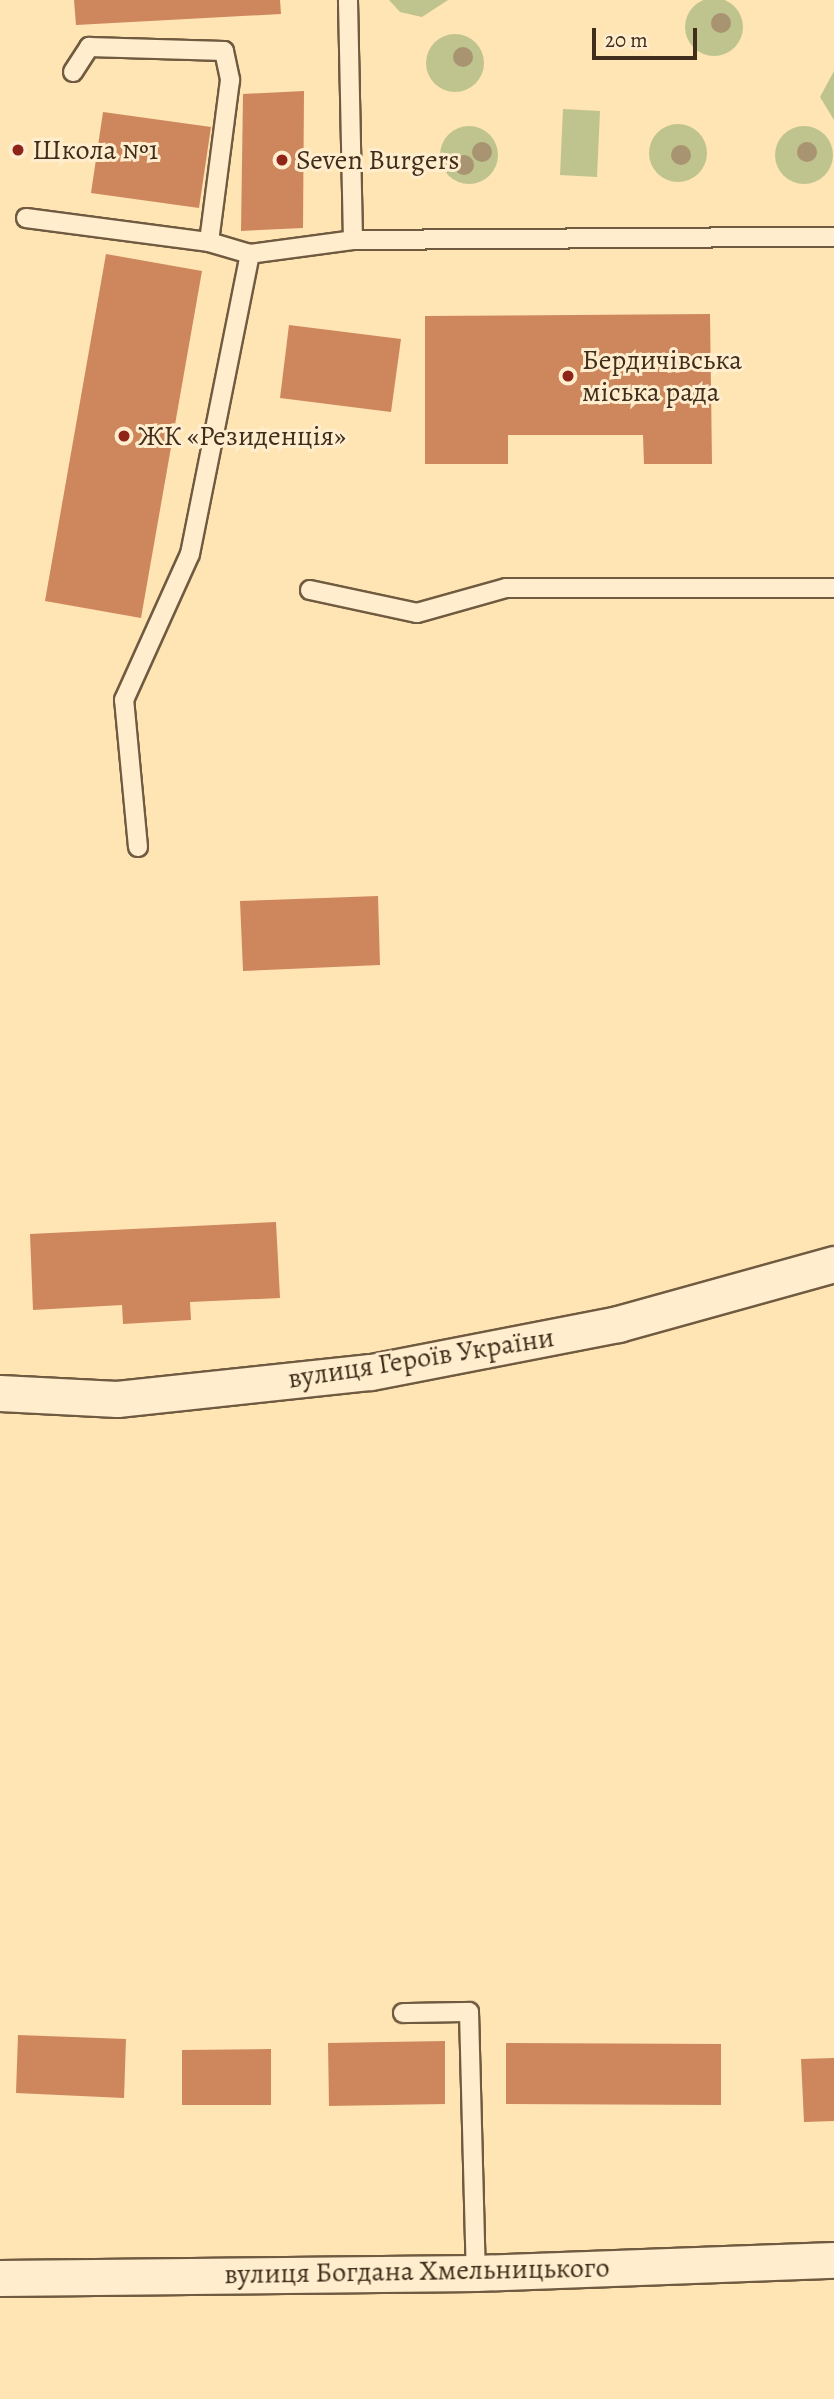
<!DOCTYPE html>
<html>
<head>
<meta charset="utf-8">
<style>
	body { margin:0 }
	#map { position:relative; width:834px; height:2399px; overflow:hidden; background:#ffe4b4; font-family:Alegreya,serif }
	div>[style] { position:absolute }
	.green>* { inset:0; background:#bfc48e }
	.round { border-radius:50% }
	.building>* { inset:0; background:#ce875d }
	.roads { filter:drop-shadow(2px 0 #705b41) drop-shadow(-2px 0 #705b41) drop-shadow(0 2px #705b41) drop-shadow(0 -2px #705b41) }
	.service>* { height:18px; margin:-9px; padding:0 9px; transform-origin:9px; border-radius:9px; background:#ffedce }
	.minor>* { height:35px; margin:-17.5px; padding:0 17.5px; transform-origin:17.5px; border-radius:17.5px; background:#ffedce }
	.trees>* { width:20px; height:20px; margin:-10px; border-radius:50%; background:#a89470 }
	.dots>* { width:19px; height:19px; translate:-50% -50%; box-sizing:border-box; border:4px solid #ffedce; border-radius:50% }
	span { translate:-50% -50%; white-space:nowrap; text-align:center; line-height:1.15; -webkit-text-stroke:6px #ffedce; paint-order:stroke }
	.poi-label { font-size:28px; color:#412d1b }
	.left { translate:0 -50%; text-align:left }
	.street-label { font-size:28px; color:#412d1b }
	.scale { position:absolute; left:592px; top:28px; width:105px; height:32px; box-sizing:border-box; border:4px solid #412d1b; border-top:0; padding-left:9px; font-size:21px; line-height:24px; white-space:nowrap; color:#412d1b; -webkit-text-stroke:5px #ffedce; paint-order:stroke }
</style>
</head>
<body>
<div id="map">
	<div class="green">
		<i class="round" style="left:685px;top:-2px;width:58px;height:58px"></i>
		<i style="clip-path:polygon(389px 0,448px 0,422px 17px,400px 12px)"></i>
		<i class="round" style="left:426px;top:34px;width:58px;height:58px"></i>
		<i style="clip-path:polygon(834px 71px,834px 120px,820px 97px)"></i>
		<i style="clip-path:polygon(563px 109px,600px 111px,597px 177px,560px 175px)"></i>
		<i class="round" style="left:649px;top:124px;width:58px;height:58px"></i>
		<i class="round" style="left:440px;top:126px;width:58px;height:58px"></i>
		<i class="round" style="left:775px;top:126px;width:58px;height:58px"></i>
	</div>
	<div class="building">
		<i style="clip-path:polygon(74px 0,280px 0,281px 14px,76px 25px)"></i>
		<i style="clip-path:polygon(304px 91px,303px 228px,241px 231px,243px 94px)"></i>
		<i style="clip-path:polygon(103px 112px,211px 127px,199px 208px,91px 193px)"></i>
		<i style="clip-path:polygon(106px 254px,202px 271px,141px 618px,45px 601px)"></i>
		<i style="clip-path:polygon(710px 314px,712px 464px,644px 464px,643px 435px,508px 435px,508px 464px,425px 464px,425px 316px)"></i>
		<i style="clip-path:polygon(289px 325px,401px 339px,391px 412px,280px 398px)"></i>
		<i style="clip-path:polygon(378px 896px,380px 965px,243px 971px,240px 901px)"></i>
		<i style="clip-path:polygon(276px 1222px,280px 1298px,190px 1302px,191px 1320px,123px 1324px,122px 1305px,33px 1310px,30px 1234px)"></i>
		<i style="clip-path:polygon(18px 2035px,126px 2039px,124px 2098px,16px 2093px)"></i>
		<i style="clip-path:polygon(445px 2041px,445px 2104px,329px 2106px,328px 2043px)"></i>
		<i style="clip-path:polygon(506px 2043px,721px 2044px,721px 2105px,506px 2104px)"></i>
		<i style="clip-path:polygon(271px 2049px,271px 2105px,182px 2105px,182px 2050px)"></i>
		<i style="clip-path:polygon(834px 2058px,834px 2121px,804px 2122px,801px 2059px)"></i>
	</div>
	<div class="roads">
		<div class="service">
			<i style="left:73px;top:72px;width:30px;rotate:-57deg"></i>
			<i style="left:89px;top:47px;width:135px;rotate:1.7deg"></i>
			<i style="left:224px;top:51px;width:30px;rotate:78deg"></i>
			<i style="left:230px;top:80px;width:163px;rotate:97.4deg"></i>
			<i style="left:26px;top:218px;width:185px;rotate:7.5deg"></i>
			<i style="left:209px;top:242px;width:43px;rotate:16.3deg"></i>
			<i style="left:353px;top:240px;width:481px;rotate:-0.4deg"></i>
			<i style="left:310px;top:590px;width:109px;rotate:12.1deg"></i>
			<i style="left:417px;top:613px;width:92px;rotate:-15.7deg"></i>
			<i style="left:506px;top:588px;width:328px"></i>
			<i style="left:138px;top:847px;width:148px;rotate:-95.4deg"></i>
			<i style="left:124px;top:700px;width:160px;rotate:-65.7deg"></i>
			<i style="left:190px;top:554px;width:306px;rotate:-78.7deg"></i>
			<i style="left:250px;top:254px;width:104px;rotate:-7.7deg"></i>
			<i style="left:353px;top:240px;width:240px;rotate:-91.2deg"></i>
			<i style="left:403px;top:2013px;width:66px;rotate:-0.9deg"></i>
			<i style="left:469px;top:2012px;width:261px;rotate:88.5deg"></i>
		</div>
		<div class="minor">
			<i style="left:0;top:1393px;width:117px;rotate:2.9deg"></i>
			<i style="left:117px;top:1399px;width:255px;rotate:-6.1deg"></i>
			<i style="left:371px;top:1372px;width:252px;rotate:-11deg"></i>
			<i style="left:618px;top:1324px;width:224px;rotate:-15.5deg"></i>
			<i style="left:0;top:2278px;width:476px;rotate:-0.6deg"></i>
			<i style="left:476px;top:2273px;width:358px;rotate:-2.1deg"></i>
		</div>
	</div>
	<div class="trees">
		<i style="left:721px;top:23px"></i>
		<i style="left:463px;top:57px"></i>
		<i style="left:482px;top:152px"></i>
		<i style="left:807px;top:152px"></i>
		<i style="left:681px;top:155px"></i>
		<i style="left:464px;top:165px"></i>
	</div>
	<div class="dots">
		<i style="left:18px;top:150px;background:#8f2418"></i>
		<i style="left:282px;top:160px;background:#8f2418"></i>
		<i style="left:568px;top:376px;background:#8f2418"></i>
		<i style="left:124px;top:436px;background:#8f2418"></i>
	</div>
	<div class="poi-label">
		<span class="left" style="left:32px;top:150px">Школа №1</span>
		<span class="left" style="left:296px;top:160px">Seven Burgers</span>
		<span class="left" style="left:582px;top:376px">Бердичівська<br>міська рада</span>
		<span class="left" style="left:138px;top:436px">ЖК «Резиденція»</span>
	</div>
	<div class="street-label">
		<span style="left:421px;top:1358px;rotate:-9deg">вулиця Героїв України</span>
		<span style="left:417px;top:2271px;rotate:-1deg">вулиця Богдана Хмельницького</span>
	</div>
	<div class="scale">20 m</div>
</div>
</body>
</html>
